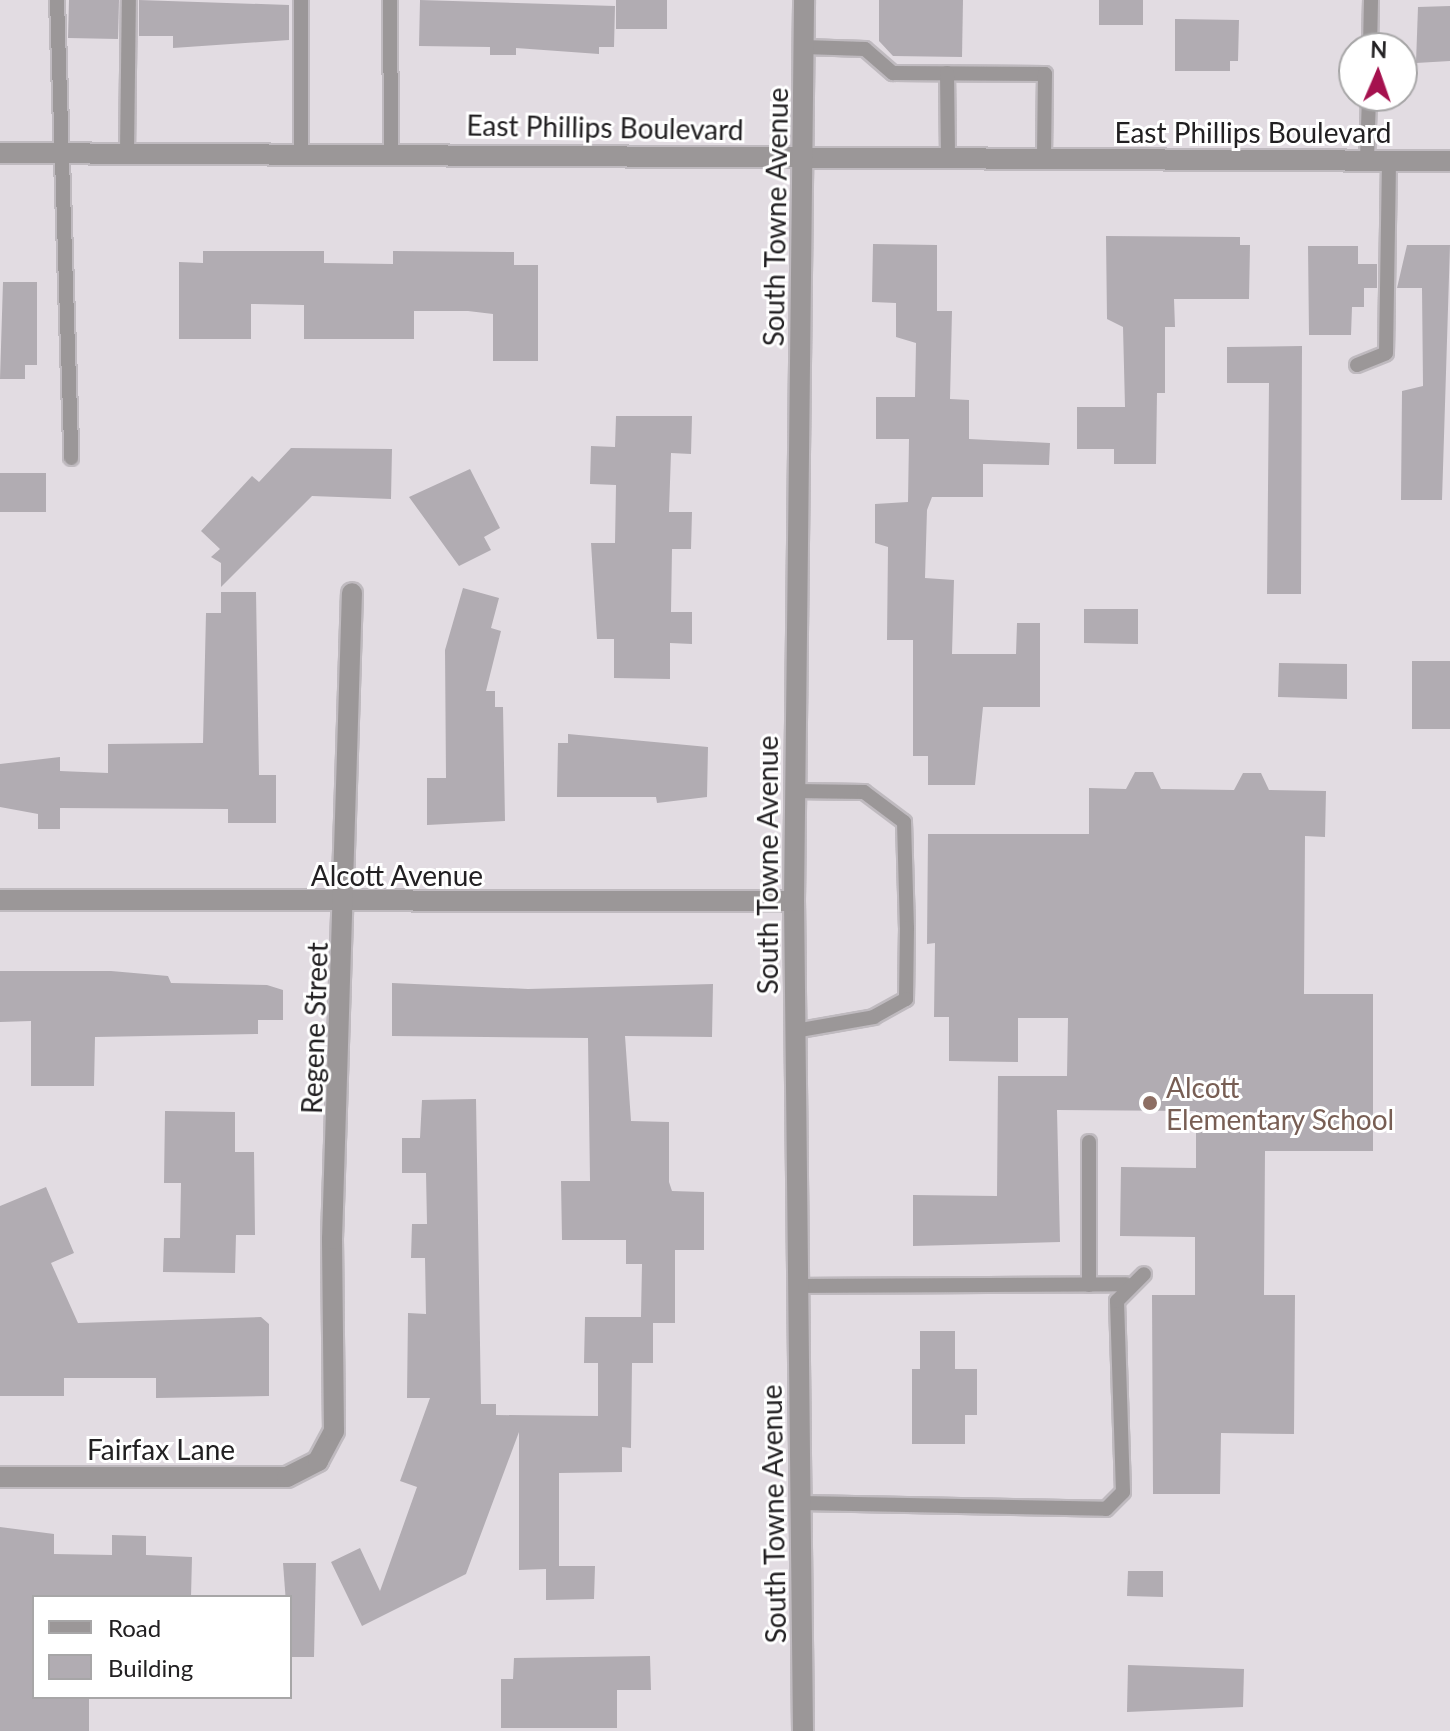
<!DOCTYPE html>
<html>
<head>
<meta charset="utf-8">
<style>
	body { margin:0 }
	#map { position:relative; width:1450px; height:1731px; overflow:hidden; background:#e2dce2; font-family:Lato,sans-serif }
	div>[style] { position:absolute }
	.building>* { inset:0; background:#b1acb2 }
	.roads { filter:drop-shadow(2px 0 #bfbabf) drop-shadow(-2px 0 #bfbabf) drop-shadow(0 2px #bfbabf) drop-shadow(0 -2px #bfbabf) }
	.service>* { height:14px; margin:-7px; padding:0 7px; transform-origin:7px; border-radius:7px; background:#9b9798 }
	.minor>* { height:20px; margin:-10px; padding:0 10px; transform-origin:10px; border-radius:10px; background:#9b9798 }
	.tertiary>* { height:20px; margin:-10px; padding:0 10px; transform-origin:10px; border-radius:10px; background:#9b9798 }
	.dots>* { width:22px; height:22px; translate:-50% -50%; box-sizing:border-box; border:4px solid #fff; border-radius:50% }
	span { translate:-50% -50%; white-space:nowrap; text-align:center; line-height:1.15; -webkit-text-stroke:6px #fff; paint-order:stroke }
	.street-label { font-size:28px; color:#222022 }
	.education-label { font-size:28px; color:#785e54 }
	.left { translate:0 -50%; text-align:left }
	.legend { position:absolute; left:32px; top:1595px; width:260px; height:104px; box-sizing:border-box; background:#fff; border:2px solid #a7a6a7; margin:0; padding:10px 14px; list-style:none; font-size:24px; color:#222022 }
	.legend li { display:flex; align-items:center; gap:16px; height:40px }
	.legend b { width:40px; border:2px solid #a7a6a7 }
	.north { position:absolute; left:1338px; top:32px; width:80px; height:80px; box-sizing:border-box; background:#fff; border:2px solid #a7a6a7; border-radius:50%; rotate:2deg; font-size:22px; font-weight:700; line-height:32px; text-align:center; color:#222022 }
	.north::after { content:''; display:block; margin:auto; width:28px; height:36px; background:#a5114e; clip-path:polygon(50% 0,100% 100%,50% 72%,0 100%) }
</style>
</head>
<body>
<div id="map">
	<div class="building">
		<i style="clip-path:polygon(69px 0,119px 0,118px 39px,68px 38px)"></i>
		<i style="clip-path:polygon(139px 0,289px 5px,289px 40px,173px 48px,173px 36px,139px 36px)"></i>
		<i style="clip-path:polygon(420px 0,615px 6px,614px 47px,599px 47px,599px 54px,516px 48px,516px 55px,490px 55px,490px 47px,419px 46px)"></i>
		<i style="clip-path:polygon(616px 0,667px 0,667px 29px,616px 29px)"></i>
		<i style="clip-path:polygon(879px 0,963px 0,962px 57px,893px 56px,879px 41px)"></i>
		<i style="clip-path:polygon(1099px 0,1143px 0,1143px 25px,1099px 25px)"></i>
		<i style="clip-path:polygon(1450px 6px,1450px 61px,1416px 63px,1418px 7px)"></i>
		<i style="clip-path:polygon(1175px 19px,1239px 20px,1238px 61px,1230px 61px,1230px 71px,1175px 71px)"></i>
		<i style="clip-path:polygon(1106px 236px,1240px 237px,1240px 245px,1250px 245px,1249px 299px,1174px 299px,1175px 327px,1165px 327px,1165px 393px,1157px 393px,1156px 464px,1114px 464px,1114px 449px,1077px 449px,1077px 407px,1125px 407px,1123px 327px,1107px 319px)"></i>
		<i style="clip-path:polygon(873px 244px,937px 245px,937px 311px,952px 311px,950px 399px,969px 400px,969px 439px,1050px 443px,1049px 465px,983px 464px,983px 497px,932px 497px,927px 510px,925px 578px,954px 580px,952px 654px,1016px 654px,1017px 623px,1040px 623px,1040px 707px,983px 707px,975px 785px,928px 785px,928px 756px,913px 756px,913px 640px,887px 640px,888px 547px,875px 543px,875px 504px,908px 502px,909px 439px,876px 439px,876px 397px,915px 397px,916px 343px,896px 337px,896px 303px,872px 302px)"></i>
		<i style="clip-path:polygon(1407px 245px,1450px 245px,1442px 500px,1401px 500px,1402px 391px,1423px 386px,1422px 288px,1397px 288px)"></i>
		<i style="clip-path:polygon(1308px 246px,1358px 246px,1358px 264px,1377px 264px,1377px 288px,1364px 288px,1364px 307px,1352px 307px,1351px 335px,1309px 335px)"></i>
		<i style="clip-path:polygon(203px 251px,324px 251px,324px 263px,393px 264px,393px 251px,514px 252px,514px 265px,538px 265px,538px 361px,493px 361px,493px 314px,468px 311px,414px 311px,414px 339px,304px 339px,304px 305px,251px 304px,251px 339px,179px 339px,179px 262px,203px 263px)"></i>
		<i style="clip-path:polygon(3px 282px,37px 282px,37px 365px,25px 365px,25px 379px,0 379px)"></i>
		<i style="clip-path:polygon(1302px 346px,1301px 594px,1267px 594px,1269px 383px,1227px 383px,1227px 347px)"></i>
		<i style="clip-path:polygon(616px 416px,692px 416px,691px 454px,671px 453px,669px 512px,692px 512px,691px 549px,672px 549px,671px 612px,692px 612px,692px 644px,670px 643px,670px 679px,614px 678px,614px 639px,597px 639px,591px 543px,615px 543px,616px 485px,590px 484px,591px 446px,615px 447px)"></i>
		<i style="clip-path:polygon(291px 448px,392px 449px,391px 499px,312px 496px,221px 587px,221px 563px,211px 557px,220px 549px,201px 531px,252px 476px,259px 482px)"></i>
		<i style="clip-path:polygon(470px 469px,500px 528px,484px 537px,491px 550px,459px 566px,409px 497px)"></i>
		<i style="clip-path:polygon(0 473px,46px 473px,46px 512px,0 512px)"></i>
		<i style="clip-path:polygon(463px 588px,499px 598px,491px 628px,501px 631px,486px 691px,495px 691px,495px 707px,503px 707px,505px 821px,427px 825px,427px 778px,446px 778px,445px 650px)"></i>
		<i style="clip-path:polygon(221px 592px,256px 592px,259px 775px,276px 775px,276px 823px,228px 823px,228px 809px,60px 808px,60px 829px,38px 829px,38px 814px,0 807px,0 764px,60px 757px,60px 771px,108px 773px,108px 744px,203px 743px,206px 613px,221px 613px)"></i>
		<i style="clip-path:polygon(1084px 609px,1138px 609px,1138px 644px,1084px 643px)"></i>
		<i style="clip-path:polygon(1412px 661px,1450px 661px,1450px 729px,1412px 729px)"></i>
		<i style="clip-path:polygon(1279px 663px,1347px 664px,1347px 699px,1278px 697px)"></i>
		<i style="clip-path:polygon(568px 734px,708px 747px,707px 797px,657px 803px,656px 797px,557px 797px,558px 743px,568px 743px)"></i>
		<i style="clip-path:polygon(1135px 772px,1153px 772px,1161px 789px,1234px 790px,1243px 773px,1261px 773px,1269px 790px,1326px 791px,1325px 837px,1305px 836px,1304px 994px,1373px 994px,1373px 1151px,1265px 1151px,1264px 1295px,1295px 1295px,1294px 1434px,1221px 1433px,1220px 1494px,1153px 1494px,1152px 1295px,1195px 1295px,1195px 1237px,1120px 1236px,1121px 1167px,1196px 1168px,1196px 1111px,1057px 1110px,1060px 1242px,913px 1246px,913px 1195px,997px 1196px,998px 1076px,1067px 1076px,1068px 1018px,1018px 1018px,1018px 1062px,949px 1061px,949px 1017px,934px 1017px,935px 943px,927px 944px,928px 834px,1089px 834px,1089px 788px,1126px 789px)"></i>
		<i style="clip-path:polygon(0 971px,111px 971px,168px 976px,171px 983px,267px 985px,283px 990px,283px 1020px,258px 1020px,258px 1034px,95px 1037px,94px 1086px,31px 1086px,31px 1021px,0 1022px)"></i>
		<i style="clip-path:polygon(392px 983px,528px 989px,713px 984px,712px 1037px,625px 1036px,631px 1121px,669px 1122px,669px 1182px,672px 1191px,704px 1192px,704px 1250px,675px 1250px,675px 1323px,653px 1323px,653px 1363px,632px 1363px,631px 1448px,622px 1447px,622px 1472px,559px 1473px,559px 1566px,595px 1566px,594px 1599px,546px 1600px,546px 1569px,519px 1570px,519px 1432px,466px 1574px,362px 1626px,331px 1562px,360px 1548px,380px 1591px,417px 1487px,400px 1481px,430px 1398px,407px 1398px,408px 1313px,426px 1314px,425px 1258px,411px 1258px,412px 1224px,427px 1224px,426px 1173px,402px 1173px,402px 1138px,420px 1138px,422px 1100px,476px 1099px,481px 1404px,496px 1404px,496px 1415px,598px 1416px,598px 1363px,584px 1363px,585px 1317px,641px 1317px,642px 1264px,626px 1264px,626px 1240px,562px 1240px,561px 1181px,590px 1181px,588px 1038px,392px 1036px)"></i>
		<i style="clip-path:polygon(165px 1111px,235px 1112px,235px 1152px,254px 1152px,255px 1235px,236px 1235px,235px 1273px,163px 1272px,164px 1238px,180px 1238px,181px 1183px,164px 1183px)"></i>
		<i style="clip-path:polygon(46px 1187px,74px 1253px,51px 1263px,78px 1323px,261px 1317px,269px 1324px,269px 1396px,156px 1398px,156px 1378px,64px 1378px,64px 1396px,0 1396px,0 1206px)"></i>
		<i style="clip-path:polygon(920px 1331px,955px 1331px,955px 1369px,977px 1369px,977px 1415px,965px 1415px,965px 1444px,912px 1444px,912px 1369px,920px 1369px)"></i>
		<i style="clip-path:polygon(0 1527px,54px 1534px,54px 1554px,112px 1555px,112px 1535px,146px 1536px,146px 1555px,192px 1557px,191px 1597px,34px 1597px,34px 1697px,89px 1698px,89px 1731px,0 1731px)"></i>
		<i style="clip-path:polygon(283px 1563px,316px 1563px,314px 1657px,290px 1657px)"></i>
		<i style="clip-path:polygon(1128px 1571px,1163px 1571px,1163px 1597px,1127px 1596px)"></i>
		<i style="clip-path:polygon(650px 1656px,651px 1690px,617px 1690px,617px 1728px,501px 1728px,501px 1679px,513px 1679px,514px 1658px)"></i>
		<i style="clip-path:polygon(1128px 1665px,1244px 1669px,1243px 1707px,1127px 1712px)"></i>
	</div>
	<div class="roads">
		<div class="service">
			<i style="left:57px;top:0;width:458px;rotate:88.2deg"></i>
			<i style="left:301px;top:0;width:153px;rotate:90deg"></i>
			<i style="left:390px;top:0;width:153px;rotate:89.6deg"></i>
			<i style="left:804px;top:47px;width:61px;rotate:1.9deg"></i>
			<i style="left:865px;top:49px;width:37px;rotate:41deg"></i>
			<i style="left:893px;top:73px;width:152px;rotate:0.4deg"></i>
			<i style="left:1045px;top:74px;width:85px;rotate:90.7deg"></i>
			<i style="left:1370px;top:48px;width:48px;rotate:-88.8deg"></i>
			<i style="left:947px;top:73px;width:85px;rotate:89.3deg"></i>
			<i style="left:127px;top:153px;width:153px;rotate:-89.3deg"></i>
			<i style="left:1367px;top:160px;width:64px;rotate:-88.2deg"></i>
			<i style="left:1357px;top:365px;width:31px;rotate:-22deg"></i>
			<i style="left:1386px;top:353px;width:193px;rotate:-89.1deg"></i>
			<i style="left:795px;top:791px;width:69px;rotate:0.8deg"></i>
			<i style="left:864px;top:792px;width:50px;rotate:36.9deg"></i>
			<i style="left:904px;top:822px;width:106px;rotate:88.4deg"></i>
			<i style="left:907px;top:928px;width:71px;rotate:90.8deg"></i>
			<i style="left:906px;top:999px;width:37px;rotate:151deg"></i>
			<i style="left:874px;top:1017px;width:80px;rotate:170deg"></i>
			<i style="left:1089px;top:1285px;width:143px;rotate:-90deg"></i>
			<i style="left:798px;top:1286px;width:328px;rotate:-0.3deg"></i>
			<i style="left:801px;top:1503px;width:305px;rotate:1.1deg"></i>
			<i style="left:1106px;top:1509px;width:24px;rotate:-45deg"></i>
			<i style="left:1123px;top:1492px;width:191px;rotate:-91.8deg"></i>
			<i style="left:1117px;top:1301px;width:38px;rotate:-45deg"></i>
		</div>
		<div class="minor">
			<i style="left:0;top:900px;width:794px;rotate:0.07deg"></i>
			<i style="left:0;top:1477px;width:287px"></i>
			<i style="left:287px;top:1477px;width:35px;rotate:-27deg"></i>
			<i style="left:318px;top:1461px;width:34px;rotate:-62deg"></i>
			<i style="left:334px;top:1431px;width:192px;rotate:-90.6deg"></i>
			<i style="left:332px;top:1239px;width:646px;rotate:-88.23deg"></i>
		</div>
		<div class="tertiary">
			<i style="left:0;top:153px;width:1450px;rotate:0.32deg"></i>
			<i style="left:803px;top:1731px;width:830px;rotate:-90.62deg"></i>
			<i style="left:794px;top:901px;width:901px;rotate:-89.36deg"></i>
		</div>
	</div>
	<div class="dots">
		<i style="left:1150px;top:1103px;background:#8d6e63"></i>
	</div>
	<div class="street-label">
		<span style="left:605px;top:127px;rotate:1deg">East Phillips Boulevard</span>
		<span style="left:1253px;top:132px">East Phillips Boulevard</span>
		<span style="left:775px;top:217px;rotate:-89deg">South Towne Avenue</span>
		<span style="left:767px;top:865px;rotate:-90deg">South Towne Avenue</span>
		<span style="left:397px;top:875px">Alcott Avenue</span>
		<span style="left:314px;top:1028px;rotate:-88deg">Regene Street</span>
		<span style="left:161px;top:1449px">Fairfax Lane</span>
		<span style="left:773px;top:1514px;rotate:-91deg">South Towne Avenue</span>
	</div>
	<div class="education-label">
		<span class="left" style="left:1166px;top:1103px">Alcott<br>Elementary School</span>
	</div>
	<ul class="legend">
	<li><b style="height:10px;background:#9b9798"></b>Road</li>
	<li><b style="height:22px;background:#b1acb2"></b>Building</li>
	</ul>
	<div class="north">N</div>
</div>
</body>
</html>
